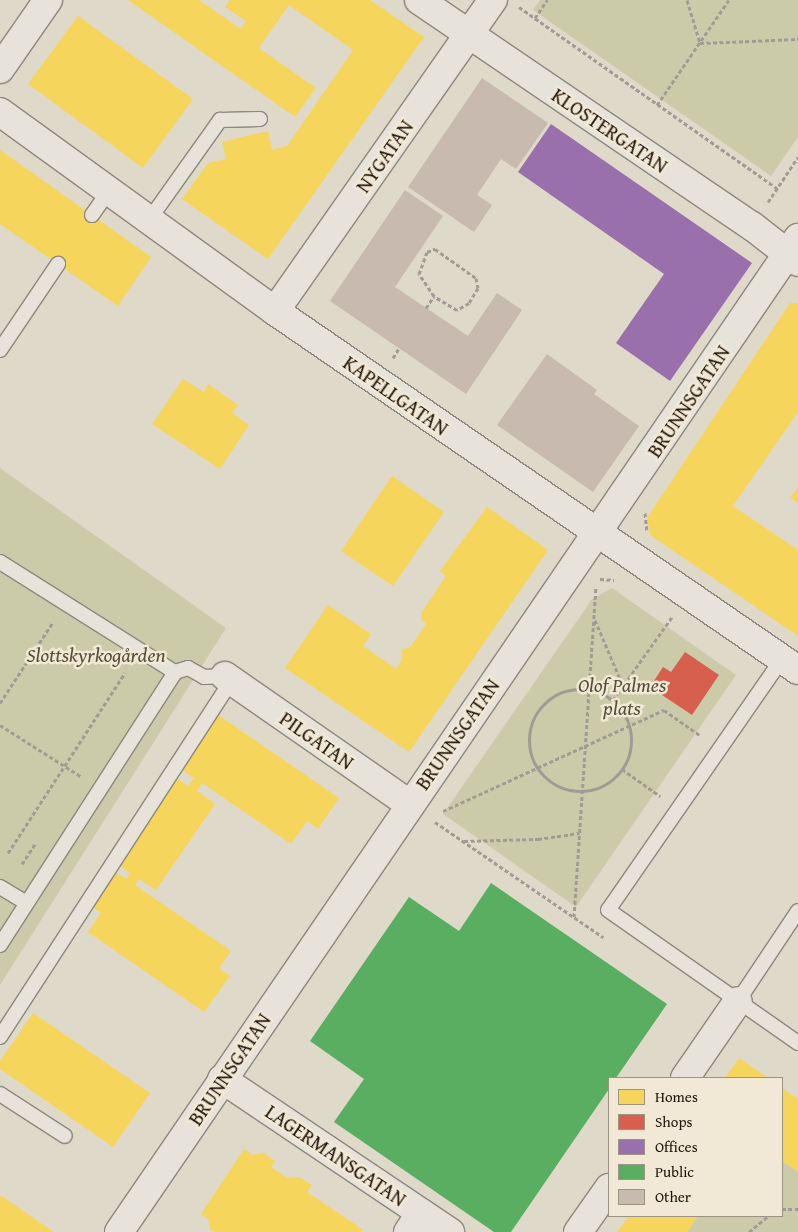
<!DOCTYPE html>
<html>
<head>
<meta charset="utf-8">
<style>
	body { margin:0 }
	#map { position:relative; width:798px; height:1232px; overflow:hidden; background:#dfd9c9; font-family:"Gentium Book Plus",serif }
	div>[style] { position:absolute }
	.green>* { inset:0; background:#cccba9 }
	.homes>* { inset:0; background:#f6d55c }
	.shops>* { inset:0; background:#d6604d }
	.offices>* { inset:0; background:#9970ab }
	.public>* { inset:0; background:#5aae61 }
	.building>* { inset:0; background:#c8baaf }
	.path>* { height:3px; margin-top:-1.5px; transform-origin:0; background:repeating-linear-gradient(90deg,#a09c95 0 4px,transparent 0 6.5px) }
	.path>.ring { margin:-1.5px; padding:0; box-sizing:content-box; background:none; border:3px solid #a09c95; border-radius:50% }
	.roads { filter:drop-shadow(1px 0 #8c887e) drop-shadow(-1px 0 #8c887e) drop-shadow(0 1px #8c887e) drop-shadow(0 -1px #8c887e) }
	.lane>* { height:14px; margin:-7px; padding:0 7px; transform-origin:7px; border-radius:7px; background:#e7e3db }
	.street>* { height:28px; margin:-14px; padding:0 14px; transform-origin:14px; border-radius:14px; background:#e7e3db }
	span { translate:-50% -50%; white-space:nowrap; text-align:center; line-height:1.15; -webkit-text-stroke:5px #f1e9d5; paint-order:stroke }
	.street-label { font-size:20px; color:#20120a }
	.park-label { font-size:20px; color:#574f38; font-style:italic }
	.legend { position:absolute; left:608px; top:1077px; width:175px; height:140px; box-sizing:border-box; background:#f1e9d5; border:1px solid #9d9384; margin:0; padding:6px 9px; list-style:none; font-size:15px; color:#20120a }
	.legend li { display:flex; align-items:center; gap:10px; height:25px }
	.legend b { width:25px; border:1px solid #9d9384 }
</style>
</head>
<body>
<div id="map">
	<div class="green">
		<i style="clip-path:polygon(540px 0,798px 0,798px 137px,771px 176px,533px 10px)"></i>
		<i style="clip-path:polygon(0 468px,226px 628px,0 985px)"></i>
		<i style="clip-path:polygon(612px 588px,736px 675px,576px 907px,443px 814px,586px 608px,591px 600px)"></i>
		<i style="clip-path:polygon(782px 1161px,798px 1172px,798px 1232px,687px 1232px,698px 1216px,782px 1216px)"></i>
	</div>
	<div class="homes">
		<i style="clip-path:polygon(128px 0,199px 0,241px 29px,246px 21px,225px 7px,230px 0,370px 0,424px 37px,268px 259px,182px 199px,208px 163px,226px 159px,222px 142px,268px 131px,272px 150px,287px 146px,353px 50px,289px 5px,259px 48px,316px 88px,295px 117px)"></i>
		<i style="clip-path:polygon(78px 16px,193px 99px,143px 168px,28px 84px)"></i>
		<i style="clip-path:polygon(0 150px,151px 257px,118px 306px,0 224px)"></i>
		<i style="clip-path:polygon(790px 303px,798px 303px,798px 412px,733px 506px,798px 550px,798px 636px,650px 535px,647px 518px)"></i>
		<i style="clip-path:polygon(183px 379px,204px 392px,208px 384px,238px 405px,232px 413px,249px 425px,220px 469px,152px 424px)"></i>
		<i style="clip-path:polygon(392px 476px,444px 512px,393px 586px,341px 551px)"></i>
		<i style="clip-path:polygon(798px 487px,798px 503px,790px 498px)"></i>
		<i style="clip-path:polygon(487px 507px,548px 550px,409px 752px,285px 668px,328px 605px,371px 634px,363px 646px,396px 669px,402px 660px,402px 650px,411px 646px,426px 624px,421px 619px,422px 612px,446px 576px,440px 571px)"></i>
		<i style="clip-path:polygon(215px 713px,339px 798px,318px 829px,307px 821px,291px 844px,202px 783px,197px 791px,215px 804px,156px 890px,139px 879px,135px 885px,231px 951px,219px 968px,230px 976px,204px 1012px,88px 932px,101px 913px,88px 904px,112px 870px,126px 879px,130px 873px,109px 858px,168px 772px,188px 786px,194px 778px,178px 767px)"></i>
		<i style="clip-path:polygon(33px 1013px,150px 1093px,113px 1147px,0 1069px,0 1061px)"></i>
		<i style="clip-path:polygon(739px 1058px,768px 1078px,725px 1078px)"></i>
		<i style="clip-path:polygon(782px 1088px,798px 1099px,798px 1172px,782px 1161px)"></i>
		<i style="clip-path:polygon(244px 1149px,253px 1155px,264px 1153px,275px 1161px,271px 1167px,287px 1178px,299px 1177px,312px 1185px,307px 1192px,362px 1229px,360px 1232px,215px 1232px,210px 1229px,208px 1219px,201px 1214px)"></i>
		<i style="clip-path:polygon(0 1195px,54px 1232px,0 1232px)"></i>
		<i style="clip-path:polygon(629px 1216px,698px 1216px,687px 1232px,617px 1232px)"></i>
	</div>
	<div class="shops">
		<i style="clip-path:polygon(685px 652px,719px 675px,692px 715px,650px 687px,663px 667px,671px 672px)"></i>
	</div>
	<div class="offices">
		<i style="clip-path:polygon(551px 124px,752px 263px,670px 381px,616px 343px,664px 274px,518px 172px)"></i>
	</div>
	<div class="public">
		<i style="clip-path:polygon(491px 883px,667px 1004px,616px 1078px,609px 1078px,609px 1089px,511px 1232px,494px 1232px,334px 1122px,364px 1079px,310px 1041px,409px 897px,459px 931px)"></i>
	</div>
	<div class="building">
		<i style="clip-path:polygon(482px 78px,548px 123px,516px 169px,501px 159px,477px 195px,492px 205px,474px 232px,408px 187px)"></i>
		<i style="clip-path:polygon(405px 190px,443px 216px,395px 287px,468px 336px,497px 293px,522px 310px,466px 394px,330px 301px)"></i>
		<i style="clip-path:polygon(547px 354px,597px 390px,594px 394px,639px 426px,593px 492px,497px 425px)"></i>
	</div>
	<div class="path">
		<i style="left:687px;top:0;width:45px;rotate:73.2deg"></i>
		<i style="left:700px;top:43px;width:98px;rotate:-2.3deg"></i>
		<i style="left:519px;top:7px;width:315px;rotate:35.1deg"></i>
		<i style="left:535px;top:18px;width:22px;rotate:-56deg"></i>
		<i style="left:657px;top:105px;width:127px;rotate:-55.6deg"></i>
		<i style="left:768px;top:202px;width:54px;rotate:-56.3deg"></i>
		<i style="left:426px;top:308px;width:14px;rotate:-56deg"></i>
		<i style="left:434px;top:296px;width:27px;rotate:-124deg"></i>
		<i style="left:419px;top:274px;width:23px;rotate:-70deg"></i>
		<i style="left:427px;top:252px;width:9px;rotate:-21deg"></i>
		<i style="left:435px;top:249px;width:50px;rotate:35.3deg"></i>
		<i style="left:476px;top:278px;width:10px;rotate:79deg"></i>
		<i style="left:478px;top:288px;width:17px;rotate:121deg"></i>
		<i style="left:469px;top:303px;width:14px;rotate:150deg"></i>
		<i style="left:457px;top:310px;width:27px;rotate:-149deg"></i>
		<i style="left:393px;top:358px;width:12px;rotate:-59deg"></i>
		<i style="left:645px;top:513px;width:19px;rotate:84deg"></i>
		<i style="left:600px;top:579px;width:14px;rotate:4deg"></i>
		<i style="left:595px;top:620px;width:72px;rotate:67deg"></i>
		<i class="ring" style="left:529px;top:689px;width:99px;height:99px"></i>
		<i style="left:613px;top:700px;width:102px;rotate:-54.6deg"></i>
		<i style="left:0;top:703px;width:97px;rotate:-56.8deg"></i>
		<i style="left:0;top:725px;width:97px;rotate:32.4deg"></i>
		<i style="left:622px;top:769px;width:47px;rotate:35.4deg"></i>
		<i style="left:443px;top:811px;width:243px;rotate:-24.6deg"></i>
		<i style="left:664px;top:710px;width:45px;rotate:35.1deg"></i>
		<i style="left:435px;top:822px;width:204px;rotate:34.4deg"></i>
		<i style="left:464px;top:841px;width:74px;rotate:-1.5deg"></i>
		<i style="left:538px;top:839px;width:42px;rotate:-8.1deg"></i>
		<i style="left:8px;top:853px;width:215px;rotate:-57deg"></i>
		<i style="left:22px;top:864px;width:24px;rotate:-57deg"></i>
		<i style="left:574px;top:917px;width:331px;rotate:-86.2deg"></i>
		<i style="left:782px;top:1209px;width:16px"></i>
		<i style="left:749px;top:1232px;width:25px;rotate:-40deg"></i>
	</div>
	<div class="roads">
		<div class="lane">
			<i style="left:92px;top:215px;width:29px;rotate:-55deg"></i>
			<i style="left:149px;top:220px;width:123px;rotate:-54.6deg"></i>
			<i style="left:220px;top:120px;width:40px;rotate:-1.4deg"></i>
			<i style="left:0;top:350px;width:104px;rotate:-56deg"></i>
			<i style="left:0;top:562px;width:207px;rotate:32.2deg"></i>
			<i style="left:175px;top:672px;width:14px;rotate:-17deg"></i>
			<i style="left:188px;top:668px;width:18px;rotate:29deg"></i>
			<i style="left:204px;top:677px;width:21px;rotate:-3deg"></i>
			<i style="left:782px;top:659px;width:305px;rotate:124.7deg"></i>
			<i style="left:608px;top:910px;width:232px;rotate:35deg"></i>
			<i style="left:0;top:887px;width:31px;rotate:31deg"></i>
			<i style="left:0;top:945px;width:324px;rotate:-57.3deg"></i>
			<i style="left:738px;top:1001px;width:108px;rotate:-56.3deg"></i>
			<i style="left:0;top:1037px;width:424px;rotate:-57deg"></i>
			<i style="left:0;top:1094px;width:77px;rotate:32.9deg"></i>
		</div>
		<div class="street">
			<i style="left:419px;top:0;width:402px;rotate:34.2deg"></i>
			<i style="left:752px;top:226px;width:58px;rotate:38deg"></i>
			<i style="left:0;top:69px;width:84px;rotate:-55.2deg"></i>
			<i style="left:0;top:112px;width:339px;rotate:35.9deg"></i>
			<i style="left:275px;top:311px;width:634px;rotate:34.47deg"></i>
			<i style="left:275px;top:311px;width:380px;rotate:-55deg"></i>
			<i style="left:225px;top:676px;width:224px;rotate:34.8deg"></i>
			<i style="left:685px;top:1078px;width:93px;rotate:-55.5deg"></i>
			<i style="left:222px;top:1079px;width:275px;rotate:33.9deg"></i>
			<i style="left:119px;top:1232px;width:1204px;rotate:-55.66deg"></i>
			<i style="left:408px;top:1232px;width:23px;rotate:-56deg"></i>
			<i style="left:578px;top:1232px;width:54px;rotate:-54.8deg"></i>
		</div>
	</div>
	<div class="street-label">
		<span style="left:610px;top:130px;rotate:34deg">KLOSTERGATAN</span>
		<span style="left:384px;top:156px;rotate:-55deg">NYGATAN</span>
		<span style="left:396px;top:395px;rotate:35deg">KAPELLGATAN</span>
		<span style="left:688px;top:401px;rotate:-56deg">BRUNNSGATAN</span>
		<span style="left:457px;top:734px;rotate:-55deg">BRUNNSGATAN</span>
		<span style="left:317px;top:740px;rotate:35deg">PILGATAN</span>
		<span style="left:229px;top:1069px;rotate:-56deg">BRUNNSGATAN</span>
		<span style="left:336px;top:1155px;rotate:34deg">LAGERMANSGATAN</span>
	</div>
	<div class="park-label">
		<span style="left:96px;top:654px">Slottskyrkogården</span>
		<span style="left:622px;top:696px">Olof Palmes<br>plats</span>
	</div>
	<ul class="legend">
	<li><b style="height:14px;background:#f6d55c"></b>Homes</li>
	<li><b style="height:14px;background:#d6604d"></b>Shops</li>
	<li><b style="height:14px;background:#9970ab"></b>Offices</li>
	<li><b style="height:14px;background:#5aae61"></b>Public</li>
	<li><b style="height:14px;background:#c8baaf"></b>Other</li>
	</ul>
</div>
</body>
</html>
